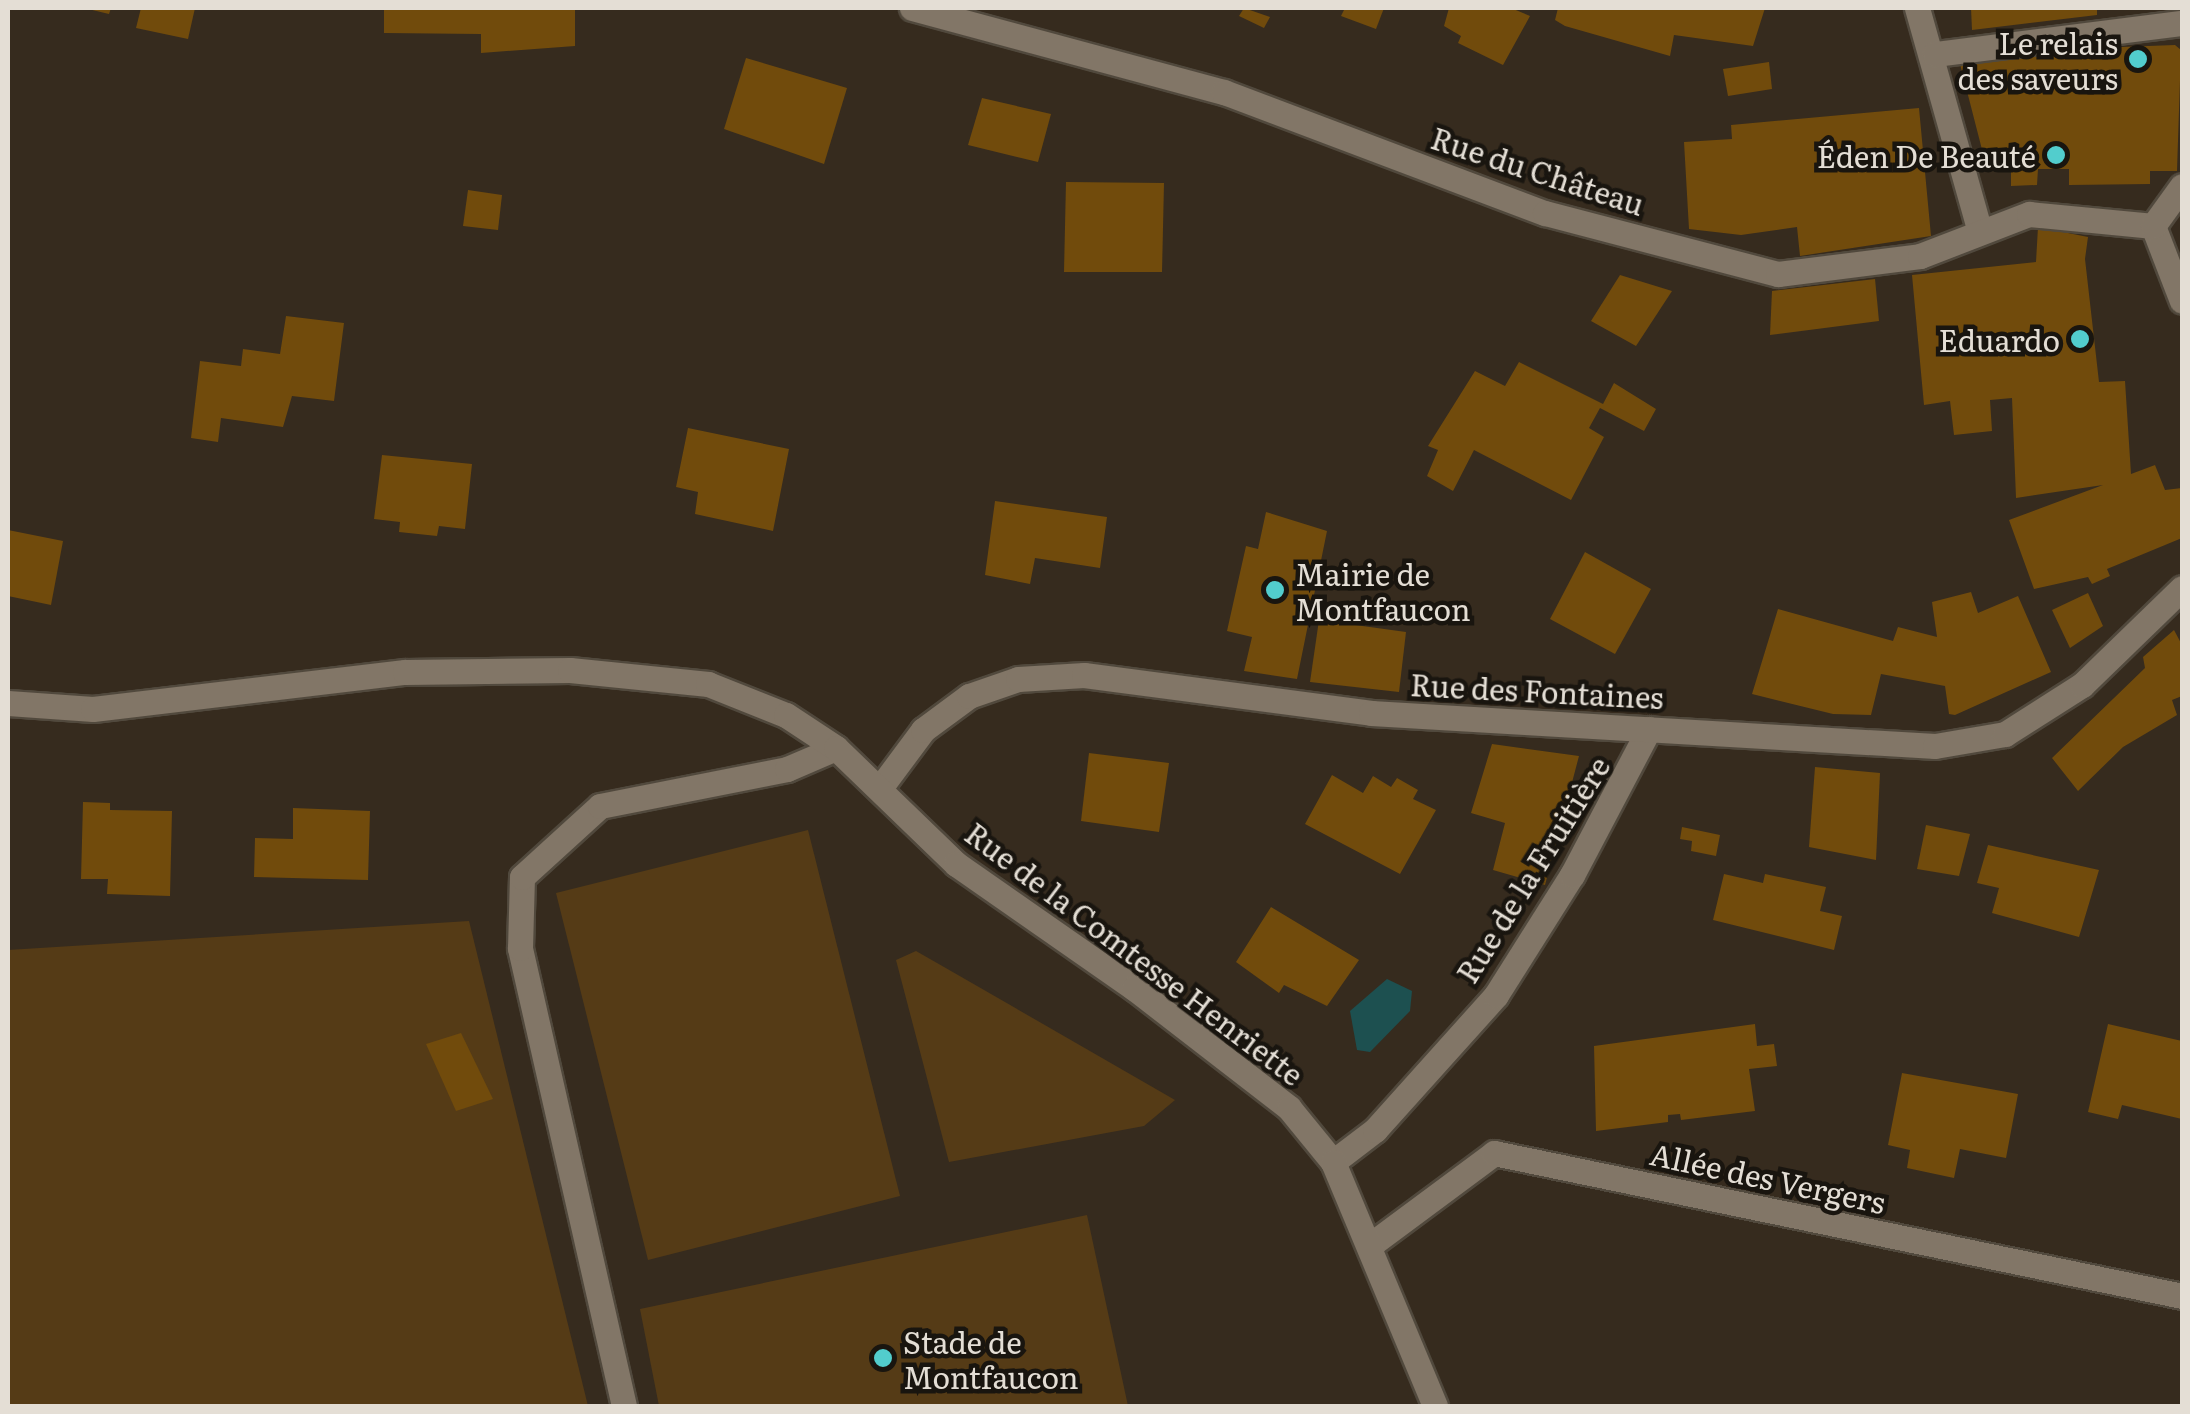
<!DOCTYPE html>
<html>
<head>
<meta charset="utf-8">
<style>
	body { margin:0 }
	#map { position:relative; width:2190px; height:1414px; overflow:hidden; background:#362b1e; font-family:Literata,serif }
	div>[style] { position:absolute }
	.green>* { inset:0; background:#553b16 }
	.water>* { inset:0; background:#1d5050 }
	.building>* { inset:0; background:#714b0c }
	.roads { filter:drop-shadow(2px 0 #51493d) drop-shadow(-2px 0 #51493d) drop-shadow(0 2px #51493d) drop-shadow(0 -2px #51493d) }
	.service>* { height:25px; margin:-12.5px; padding:0 12.5px; transform-origin:12.5px; border-radius:12.5px; background:#827667 }
	.pedestrian>* { height:25px; margin:-12.5px; padding:0 12.5px; transform-origin:12.5px; border-radius:12.5px; background:#827667 }
	.minor>* { height:25px; margin:-12.5px; padding:0 12.5px; transform-origin:12.5px; border-radius:12.5px; background:#827667 }
	.tertiary>* { height:25px; margin:-12.5px; padding:0 12.5px; transform-origin:12.5px; border-radius:12.5px; background:#827667 }
	.dots>* { width:28px; height:28px; translate:-50% -50%; box-sizing:border-box; border:5px solid #19150f; border-radius:50% }
	span { translate:-50% -50%; white-space:nowrap; text-align:center; line-height:1.15; -webkit-text-stroke:9px #19150f; paint-order:stroke }
	.poi-label { font-size:30px; color:#e4ded5 }
	.right { translate:-100% -50%; text-align:right }
	.left { translate:0 -50%; text-align:left }
	.street-label { font-size:30px; color:#e4ded5 }
	.frame { position:absolute; inset:0; border:10px solid #e4ded5; pointer-events:none }
</style>
</head>
<body>
<div id="map">
	<div class="green">
		<i style="clip-path:polygon(808px 830px,900px 1196px,648px 1260px,556px 893px)"></i>
		<i style="clip-path:polygon(469px 921px,588px 1406px,8px 1406px,8px 950px)"></i>
		<i style="clip-path:polygon(916px 951px,944px 967px,1175px 1100px,1144px 1126px,949px 1162px,896px 960px)"></i>
		<i style="clip-path:polygon(1087px 1215px,1128px 1406px,659px 1406px,640px 1309px)"></i>
	</div>
	<div class="water">
		<i style="clip-path:polygon(1387px 979px,1412px 991px,1410px 1011px,1370px 1052px,1357px 1050px,1350px 1011px)"></i>
	</div>
	<div class="building">
		<i style="clip-path:polygon(84px 8px,111px 8px,109px 14px)"></i>
		<i style="clip-path:polygon(141px 8px,195px 8px,188px 39px,136px 28px)"></i>
		<i style="clip-path:polygon(384px 8px,575px 8px,575px 46px,481px 53px,481px 34px,384px 33px)"></i>
		<i style="clip-path:polygon(1244px 8px,1270px 17px,1264px 28px,1239px 16px)"></i>
		<i style="clip-path:polygon(1345px 8px,1384px 8px,1376px 29px,1341px 16px)"></i>
		<i style="clip-path:polygon(1449px 8px,1511px 8px,1530px 16px,1503px 65px,1458px 43px,1461px 36px,1444px 26px)"></i>
		<i style="clip-path:polygon(1558px 8px,1765px 8px,1753px 46px,1674px 35px,1670px 56px,1565px 26px,1555px 20px)"></i>
		<i style="clip-path:polygon(1971px 8px,2097px 8px,2097px 15px,1972px 30px)"></i>
		<i style="clip-path:polygon(2175px 45px,2181px 50px,2177px 171px,2150px 171px,2150px 184px,2069px 185px,2069px 169px,2038px 169px,2037px 185px,2011px 186px,2011px 171px,1987px 169px,1960px 64px,2068px 49px)"></i>
		<i style="clip-path:polygon(746px 58px,847px 88px,824px 164px,724px 129px)"></i>
		<i style="clip-path:polygon(1769px 62px,1772px 89px,1728px 96px,1723px 69px)"></i>
		<i style="clip-path:polygon(982px 98px,1051px 114px,1038px 162px,968px 145px)"></i>
		<i style="clip-path:polygon(1919px 108px,1931px 236px,1800px 256px,1797px 227px,1741px 235px,1689px 229px,1684px 142px,1732px 139px,1731px 125px)"></i>
		<i style="clip-path:polygon(1066px 182px,1164px 183px,1162px 272px,1064px 272px)"></i>
		<i style="clip-path:polygon(468px 190px,502px 195px,498px 230px,463px 226px)"></i>
		<i style="clip-path:polygon(2038px 227px,2088px 237px,2085px 259px,2099px 382px,2125px 381px,2131px 474px,2155px 465px,2165px 490px,2182px 488px,2182px 538px,2107px 569px,2110px 576px,2092px 584px,2088px 577px,2034px 589px,2009px 520px,2103px 485px,2016px 498px,2012px 398px,1990px 400px,1992px 431px,1954px 435px,1950px 401px,1924px 405px,1912px 275px,2036px 262px)"></i>
		<i style="clip-path:polygon(1620px 275px,1672px 291px,1636px 346px,1591px 321px)"></i>
		<i style="clip-path:polygon(1875px 279px,1879px 321px,1770px 335px,1772px 291px)"></i>
		<i style="clip-path:polygon(286px 316px,344px 323px,334px 401px,292px 396px,283px 427px,221px 418px,218px 442px,191px 438px,200px 361px,241px 366px,243px 349px,280px 354px)"></i>
		<i style="clip-path:polygon(1519px 362px,1603px 404px,1614px 383px,1656px 409px,1644px 431px,1600px 408px,1589px 428px,1604px 437px,1571px 500px,1474px 450px,1453px 491px,1427px 476px,1438px 450px,1428px 446px,1475px 371px,1505px 386px)"></i>
		<i style="clip-path:polygon(688px 428px,789px 449px,773px 531px,695px 514px,698px 492px,676px 487px)"></i>
		<i style="clip-path:polygon(382px 455px,472px 464px,465px 529px,439px 526px,437px 536px,399px 532px,400px 522px,374px 519px)"></i>
		<i style="clip-path:polygon(995px 501px,1107px 517px,1100px 568px,1035px 558px,1030px 584px,985px 575px)"></i>
		<i style="clip-path:polygon(1266px 512px,1327px 531px,1297px 679px,1244px 671px,1252px 637px,1227px 631px,1246px 546px,1258px 549px)"></i>
		<i style="clip-path:polygon(8px 530px,63px 541px,51px 605px,8px 596px)"></i>
		<i style="clip-path:polygon(1585px 552px,1651px 589px,1615px 654px,1550px 619px)"></i>
		<i style="clip-path:polygon(1971px 592px,1978px 613px,2018px 596px,2051px 672px,1955px 715px,1949px 714px,1945px 686px,1881px 674px,1871px 715px,1833px 714px,1752px 694px,1778px 609px,1893px 641px,1898px 627px,1937px 637px,1932px 602px)"></i>
		<i style="clip-path:polygon(2088px 593px,2103px 626px,2070px 648px,2052px 610px)"></i>
		<i style="clip-path:polygon(1319px 620px,1406px 632px,1399px 692px,1310px 682px)"></i>
		<i style="clip-path:polygon(2174px 630px,2182px 645px,2182px 696px,2172px 700px,2177px 715px,2123px 747px,2078px 791px,2052px 758px,2145px 668px,2143px 657px)"></i>
		<i style="clip-path:polygon(1492px 744px,1579px 756px,1545px 885px,1493px 870px,1505px 823px,1471px 813px)"></i>
		<i style="clip-path:polygon(1089px 753px,1169px 763px,1159px 832px,1081px 821px)"></i>
		<i style="clip-path:polygon(1815px 767px,1880px 773px,1876px 860px,1809px 847px)"></i>
		<i style="clip-path:polygon(1332px 775px,1363px 793px,1373px 776px,1391px 787px,1397px 778px,1418px 790px,1413px 799px,1436px 810px,1400px 874px,1305px 824px)"></i>
		<i style="clip-path:polygon(83px 802px,110px 803px,110px 810px,172px 811px,170px 896px,107px 894px,108px 879px,81px 879px)"></i>
		<i style="clip-path:polygon(293px 808px,370px 811px,368px 880px,254px 877px,255px 838px,293px 839px)"></i>
		<i style="clip-path:polygon(1926px 825px,1970px 834px,1959px 876px,1917px 869px)"></i>
		<i style="clip-path:polygon(1682px 827px,1720px 835px,1716px 856px,1691px 851px,1692px 841px,1680px 839px)"></i>
		<i style="clip-path:polygon(1988px 845px,2099px 870px,2079px 937px,1992px 913px,1999px 888px,1977px 883px)"></i>
		<i style="clip-path:polygon(1724px 874px,1763px 883px,1765px 874px,1826px 887px,1820px 911px,1842px 916px,1834px 950px,1713px 920px)"></i>
		<i style="clip-path:polygon(1271px 907px,1359px 960px,1327px 1006px,1284px 985px,1279px 993px,1236px 962px)"></i>
		<i style="clip-path:polygon(1755px 1024px,1757px 1046px,1774px 1044px,1777px 1066px,1749px 1069px,1755px 1111px,1681px 1120px,1680px 1114px,1668px 1115px,1668px 1122px,1596px 1131px,1594px 1046px)"></i>
		<i style="clip-path:polygon(2108px 1024px,2182px 1041px,2182px 1119px,2122px 1105px,2118px 1119px,2088px 1112px)"></i>
		<i style="clip-path:polygon(461px 1033px,493px 1099px,456px 1111px,426px 1044px)"></i>
		<i style="clip-path:polygon(1902px 1073px,2018px 1094px,2006px 1158px,1960px 1149px,1954px 1178px,1907px 1168px,1910px 1150px,1888px 1145px)"></i>
	</div>
	<div class="roads">
		<div class="service">
			<i style="left:624px;top:1406px;width:470px;rotate:-102.8deg"></i>
			<i style="left:520px;top:948px;width:71px;rotate:-88.4deg"></i>
			<i style="left:522px;top:877px;width:105px;rotate:-42.3deg"></i>
			<i style="left:600px;top:806px;width:191px;rotate:-11.2deg"></i>
			<i style="left:787px;top:769px;width:53px;rotate:-23.2deg"></i>
		</div>
		<div class="pedestrian">
			<i style="left:1333px;top:1162px;width:53px;rotate:-37.3deg"></i>
			<i style="left:1375px;top:1130px;width:181px;rotate:-48.1deg"></i>
			<i style="left:1496px;top:995px;width:142px;rotate:-57.7deg"></i>
			<i style="left:1572px;top:875px;width:165px;rotate:-62.2deg"></i>
		</div>
		<div class="minor">
			<i style="left:1917px;top:8px;width:230px;rotate:74.3deg"></i>
			<i style="left:1935px;top:54px;width:249px;rotate:-7.2deg"></i>
			<i style="left:2153px;top:226px;width:80px;rotate:68.9deg"></i>
			<i style="left:880px;top:788px;width:72px;rotate:-53.4deg"></i>
			<i style="left:923px;top:730px;width:57px;rotate:-36.5deg"></i>
			<i style="left:969px;top:696px;width:52px;rotate:-19.1deg"></i>
			<i style="left:1018px;top:679px;width:66px;rotate:-3.5deg"></i>
			<i style="left:1084px;top:675px;width:290px;rotate:7.5deg"></i>
			<i style="left:1371px;top:713px;width:565px;rotate:3.35deg"></i>
			<i style="left:1935px;top:746px;width:71px;rotate:-9.7deg"></i>
			<i style="left:2005px;top:734px;width:91px;rotate:-32.5deg"></i>
			<i style="left:2082px;top:685px;width:139px;rotate:-44.1deg"></i>
			<i style="left:1369px;top:1246px;width:156px;rotate:-36.6deg"></i>
			<i style="left:1494px;top:1153px;width:703px;rotate:11.74deg"></i>
		</div>
		<div class="tertiary">
			<i style="left:912px;top:8px;width:323px;rotate:15.1deg"></i>
			<i style="left:1224px;top:92px;width:343px;rotate:20.7deg"></i>
			<i style="left:1545px;top:213px;width:241px;rotate:14.7deg"></i>
			<i style="left:1778px;top:274px;width:143px;rotate:-7.2deg"></i>
			<i style="left:1920px;top:256px;width:117px;rotate:-21.1deg"></i>
			<i style="left:2029px;top:214px;width:125px;rotate:5.5deg"></i>
			<i style="left:2153px;top:226px;width:49px;rotate:-54.1deg"></i>
			<i style="left:8px;top:703px;width:85px;rotate:4deg"></i>
			<i style="left:93px;top:709px;width:314px;rotate:-6.8deg"></i>
			<i style="left:405px;top:672px;width:165px;rotate:-0.7deg"></i>
			<i style="left:570px;top:670px;width:139px;rotate:5.8deg"></i>
			<i style="left:708px;top:684px;width:84px;rotate:21.7deg"></i>
			<i style="left:786px;top:715px;width:60px;rotate:33.4deg"></i>
			<i style="left:836px;top:748px;width:167px;rotate:44deg"></i>
			<i style="left:956px;top:864px;width:217px;rotate:34.9deg"></i>
			<i style="left:1134px;top:988px;width:196px;rotate:37.7deg"></i>
			<i style="left:1289px;top:1108px;width:70px;rotate:50.8deg"></i>
			<i style="left:1333px;top:1162px;width:264px;rotate:67.3deg"></i>
		</div>
	</div>
	<div class="dots">
		<i style="left:2138px;top:59px;background:#52cdcd"></i>
		<i style="left:2056px;top:155px;background:#52cdcd"></i>
		<i style="left:2080px;top:339px;background:#52cdcd"></i>
		<i style="left:1275px;top:590px;background:#52cdcd"></i>
		<i style="left:883px;top:1358px;background:#52cdcd"></i>
	</div>
	<div class="poi-label">
		<span class="right" style="left:2118px;top:59px">Le relais<br>des saveurs</span>
		<span class="right" style="left:2036px;top:155px">Éden De Beauté</span>
		<span class="right" style="left:2060px;top:339px">Eduardo</span>
		<span class="left" style="left:1295px;top:590px">Mairie de<br>Montfaucon</span>
		<span class="left" style="left:903px;top:1358px">Stade de<br>Montfaucon</span>
	</div>
	<div class="street-label">
		<span style="left:1538px;top:170px;rotate:18deg">Rue du Château</span>
		<span style="left:1537px;top:690px;rotate:3deg">Rue des Fontaines</span>
		<span style="left:1532px;top:869px;rotate:-58deg">Rue de la Fruitière</span>
		<span style="left:1135px;top:953px;rotate:37deg">Rue de la Comtesse Henriette</span>
		<span style="left:1768px;top:1177px;rotate:12deg">Allée des Vergers</span>
	</div>
	<div class="frame"></div>
</div>
</body>
</html>
